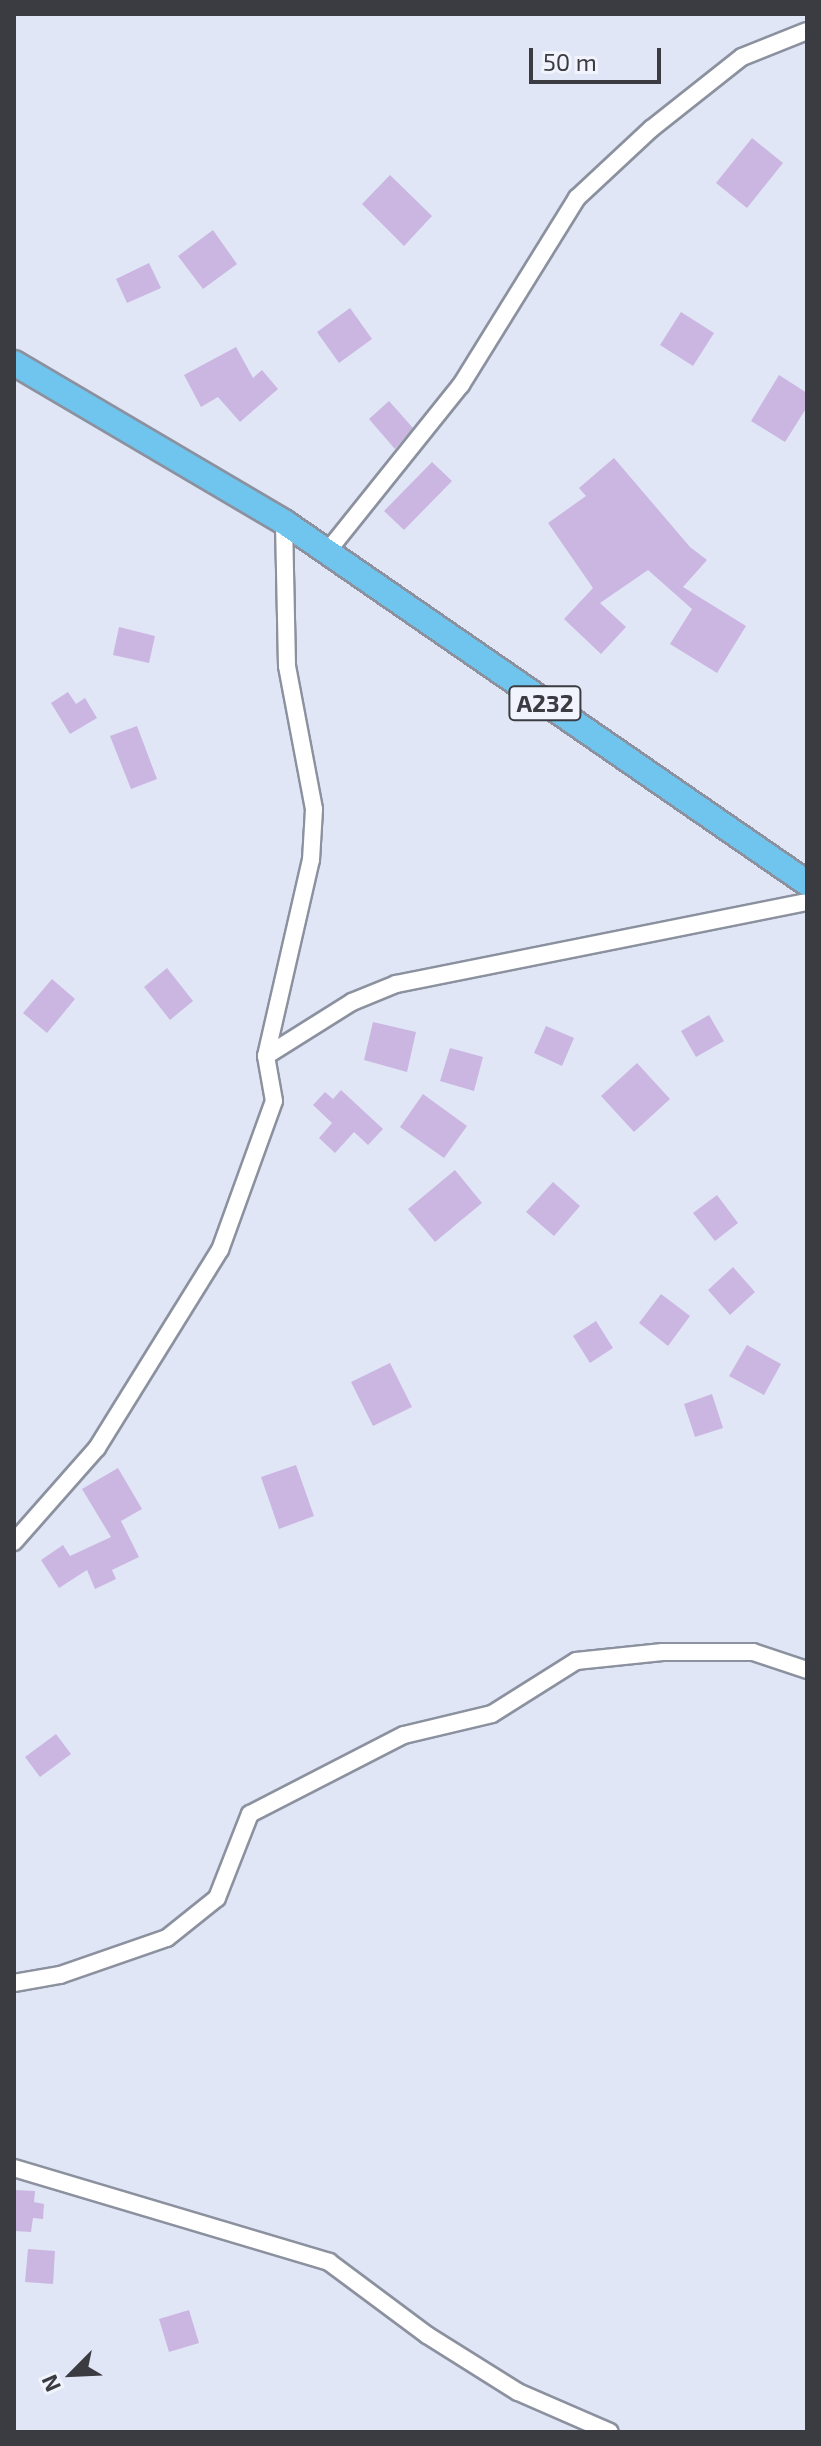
<!DOCTYPE html>
<html>
<head>
<meta charset="utf-8">
<style>
	body { margin:0 }
	#map { position:relative; width:821px; height:2446px; overflow:hidden; background:#e1e6f6; font-family:"Exo 2",sans-serif }
	div>[style] { position:absolute }
	.building>* { inset:0; background:#cab6e1 }
	.roads { filter:drop-shadow(2px 0 #8c919f) drop-shadow(-2px 0 #8c919f) drop-shadow(0 2px #8c919f) drop-shadow(0 -2px #8c919f) }
	.minor>* { height:16px; margin:-8px; padding:0 8px; transform-origin:8px; border-radius:8px; background:#fff }
	.primary>* { height:24px; margin:-12px; padding:0 12px; transform-origin:12px; border-radius:12px; background:#6fc5ed }
	span { translate:-50% -50%; white-space:nowrap; text-align:center; line-height:1.15; -webkit-text-stroke:6px #f1f4fd; paint-order:stroke }
	.shield-label span { padding:2px 6px; background:#f1f4fd; border:2px solid; border-radius:6px; -webkit-text-stroke-width:0 }
	.shield-label { font-size:24px; color:#3a3c42; font-weight:700 }
	.frame { position:absolute; inset:0; border:16px solid #3a3c42; pointer-events:none }
	.north { position:absolute; left:32px; top:2334px; width:80px; height:80px; -webkit-text-stroke:6px #f1f4fd; paint-order:stroke; rotate:246deg; font-size:22px; font-weight:700; line-height:32px; text-align:center; color:#3a3c42 }
	.north::after { content:''; display:block; margin:auto; width:28px; height:36px; background:#3a3c42; clip-path:polygon(50% 0,100% 100%,50% 72%,0 100%) }
	.scale { position:absolute; left:529px; top:48px; width:132px; height:36px; box-sizing:border-box; border:4px solid #3a3c42; border-top:0; padding-left:10px; font-size:24px; line-height:28px; white-space:nowrap; color:#3a3c42; -webkit-text-stroke:6px #f1f4fd; paint-order:stroke }
</style>
</head>
<body>
<div id="map">
	<div class="building">
		<i style="clip-path:polygon(752px 138px,783px 163px,747px 208px,716px 183px)"></i>
		<i style="clip-path:polygon(390px 175px,432px 216px,404px 246px,362px 204px)"></i>
		<i style="clip-path:polygon(213px 230px,237px 264px,203px 289px,178px 256px)"></i>
		<i style="clip-path:polygon(149px 263px,161px 288px,127px 303px,116px 279px)"></i>
		<i style="clip-path:polygon(350px 308px,372px 339px,339px 363px,317px 332px)"></i>
		<i style="clip-path:polygon(681px 312px,714px 333px,693px 366px,660px 345px)"></i>
		<i style="clip-path:polygon(236px 347px,253px 378px,262px 370px,278px 389px,240px 422px,218px 397px,201px 407px,184px 375px)"></i>
		<i style="clip-path:polygon(779px 375px,807px 393px,807px 407px,785px 442px,751px 421px)"></i>
		<i style="clip-path:polygon(389px 401px,413px 428px,395px 449px,369px 419px)"></i>
		<i style="clip-path:polygon(614px 458px,690px 547px,707px 560px,683px 587px,746px 626px,717px 673px,670px 644px,692px 609px,648px 570px,600px 603px,626px 627px,601px 654px,564px 619px,593px 588px,548px 523px,586px 496px,579px 488px)"></i>
		<i style="clip-path:polygon(432px 462px,452px 481px,404px 530px,384px 511px)"></i>
		<i style="clip-path:polygon(119px 627px,155px 636px,149px 663px,113px 655px)"></i>
		<i style="clip-path:polygon(68px 692px,76px 704px,85px 698px,97px 718px,70px 734px,51px 703px)"></i>
		<i style="clip-path:polygon(137px 726px,157px 779px,131px 789px,110px 736px)"></i>
		<i style="clip-path:polygon(167px 968px,193px 1001px,170px 1020px,144px 987px)"></i>
		<i style="clip-path:polygon(52px 979px,75px 999px,47px 1033px,23px 1013px)"></i>
		<i style="clip-path:polygon(709px 1015px,724px 1041px,696px 1057px,681px 1031px)"></i>
		<i style="clip-path:polygon(373px 1022px,416px 1032px,407px 1072px,364px 1060px)"></i>
		<i style="clip-path:polygon(546px 1026px,574px 1038px,562px 1066px,534px 1053px)"></i>
		<i style="clip-path:polygon(450px 1048px,483px 1057px,474px 1091px,440px 1081px)"></i>
		<i style="clip-path:polygon(637px 1063px,670px 1099px,634px 1132px,601px 1096px)"></i>
		<i style="clip-path:polygon(341px 1090px,383px 1129px,368px 1145px,354px 1132px,335px 1153px,319px 1138px,332px 1123px,313px 1105px,325px 1092px,333px 1099px)"></i>
		<i style="clip-path:polygon(423px 1094px,467px 1126px,444px 1158px,400px 1127px)"></i>
		<i style="clip-path:polygon(455px 1170px,482px 1203px,435px 1242px,408px 1209px)"></i>
		<i style="clip-path:polygon(553px 1182px,580px 1206px,554px 1236px,526px 1212px)"></i>
		<i style="clip-path:polygon(717px 1195px,738px 1223px,715px 1241px,693px 1213px)"></i>
		<i style="clip-path:polygon(733px 1267px,755px 1292px,730px 1315px,708px 1290px)"></i>
		<i style="clip-path:polygon(661px 1294px,690px 1316px,668px 1346px,639px 1323px)"></i>
		<i style="clip-path:polygon(596px 1321px,613px 1348px,590px 1363px,573px 1336px)"></i>
		<i style="clip-path:polygon(747px 1345px,781px 1364px,764px 1395px,729px 1376px)"></i>
		<i style="clip-path:polygon(390px 1363px,412px 1407px,373px 1426px,351px 1382px)"></i>
		<i style="clip-path:polygon(712px 1394px,723px 1428px,695px 1437px,684px 1404px)"></i>
		<i style="clip-path:polygon(296px 1465px,314px 1516px,279px 1529px,261px 1477px)"></i>
		<i style="clip-path:polygon(118px 1468px,142px 1509px,121px 1521px,139px 1557px,112px 1570px,116px 1579px,95px 1589px,87px 1570px,59px 1588px,41px 1560px,63px 1545px,70px 1556px,111px 1537px,82px 1489px)"></i>
		<i style="clip-path:polygon(56px 1734px,71px 1754px,40px 1777px,25px 1757px)"></i>
		<i style="clip-path:polygon(14px 2190px,35px 2191px,34px 2202px,44px 2204px,43px 2219px,33px 2218px,31px 2232px,14px 2231px)"></i>
		<i style="clip-path:polygon(28px 2249px,55px 2251px,53px 2284px,25px 2282px)"></i>
		<i style="clip-path:polygon(189px 2310px,199px 2343px,169px 2352px,159px 2319px)"></i>
	</div>
	<div class="roads">
		<div class="minor">
			<i style="left:327px;top:552px;width:214px;rotate:-51.3deg"></i>
			<i style="left:461px;top:385px;width:220px;rotate:-58.2deg"></i>
			<i style="left:577px;top:198px;width:101px;rotate:-43deg"></i>
			<i style="left:651px;top:129px;width:116px;rotate:-38.4deg"></i>
			<i style="left:742px;top:57px;width:70px;rotate:-21.8deg"></i>
			<i style="left:266px;top:1056px;width:102px;rotate:-32.1deg"></i>
			<i style="left:352px;top:1002px;width:48px;rotate:-22.2deg"></i>
			<i style="left:396px;top:984px;width:419px;rotate:-11.3deg"></i>
			<i style="left:14px;top:1542px;width:125px;rotate:-48.6deg"></i>
			<i style="left:97px;top:1448px;width:233px;rotate:-58.2deg"></i>
			<i style="left:220px;top:1250px;width:158px;rotate:-70.1deg"></i>
			<i style="left:274px;top:1101px;width:46px;rotate:-100.1deg"></i>
			<i style="left:266px;top:1056px;width:201px;rotate:-77.1deg"></i>
			<i style="left:311px;top:860px;width:51px;rotate:-86.6deg"></i>
			<i style="left:314px;top:809px;width:146px;rotate:-100.7deg"></i>
			<i style="left:287px;top:666px;width:144px;rotate:-91.2deg"></i>
			<i style="left:14px;top:1983px;width:47px;rotate:-9.9deg"></i>
			<i style="left:60px;top:1975px;width:113px;rotate:-19.1deg"></i>
			<i style="left:167px;top:1938px;width:64px;rotate:-38.7deg"></i>
			<i style="left:217px;top:1898px;width:90px;rotate:-68.6deg"></i>
			<i style="left:250px;top:1814px;width:173px;rotate:-27.2deg"></i>
			<i style="left:404px;top:1735px;width:90px;rotate:-13.4deg"></i>
			<i style="left:492px;top:1714px;width:99px;rotate:-32.2deg"></i>
			<i style="left:576px;top:1661px;width:87px;rotate:-5.9deg"></i>
			<i style="left:663px;top:1652px;width:90px"></i>
			<i style="left:753px;top:1652px;width:57px;rotate:18.4deg"></i>
			<i style="left:14px;top:2168px;width:329px;rotate:16.6deg"></i>
			<i style="left:329px;top:2262px;width:122px;rotate:36.7deg"></i>
			<i style="left:427px;top:2335px;width:107px;rotate:32.1deg"></i>
			<i style="left:518px;top:2392px;width:100px;rotate:23.5deg"></i>
		</div>
		<div class="primary">
			<i style="left:14px;top:363px;width:313px;rotate:30.5deg"></i>
			<i style="left:284px;top:522px;width:635px;rotate:34.62deg"></i>
		</div>
	</div>
	<div class="shield-label">
		<span style="left:545px;top:703px">A232</span>
	</div>
	<div class="frame"></div>
	<div class="north">N</div>
	<div class="scale">50 m</div>
</div>
</body>
</html>
